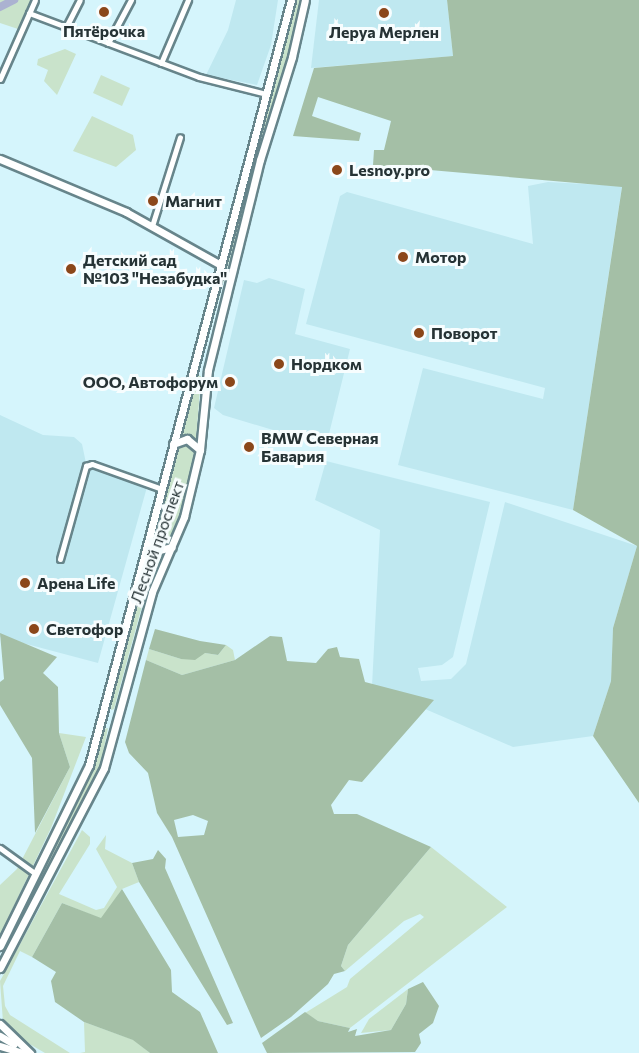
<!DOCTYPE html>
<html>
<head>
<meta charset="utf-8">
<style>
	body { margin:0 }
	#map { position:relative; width:639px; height:1053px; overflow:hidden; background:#d5f5fc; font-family:Commissioner,sans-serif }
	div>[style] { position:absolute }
	.built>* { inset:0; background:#bfe8f0 }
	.green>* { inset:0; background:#c9e3cb }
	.forest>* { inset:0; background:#a4bfa6 }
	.river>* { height:8px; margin:-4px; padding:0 4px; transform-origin:4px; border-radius:4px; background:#abb2d1 }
	.roads { filter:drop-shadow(2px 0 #67858b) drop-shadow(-2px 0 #67858b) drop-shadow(0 2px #67858b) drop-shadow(0 -2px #67858b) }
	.minor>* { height:5px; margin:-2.5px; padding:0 2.5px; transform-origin:2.5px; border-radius:2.5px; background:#fff }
	.major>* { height:7px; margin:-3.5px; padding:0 3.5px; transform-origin:3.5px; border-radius:3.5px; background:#fff }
	.dots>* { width:16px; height:16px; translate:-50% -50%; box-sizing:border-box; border:3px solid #f7fdfe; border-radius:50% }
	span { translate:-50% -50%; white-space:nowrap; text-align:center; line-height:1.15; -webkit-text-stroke:6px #f7fdfe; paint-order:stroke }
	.poi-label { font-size:16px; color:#263335; font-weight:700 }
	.left { translate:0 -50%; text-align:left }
	.right { translate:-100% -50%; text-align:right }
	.street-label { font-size:16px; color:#263335 }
</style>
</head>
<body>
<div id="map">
	<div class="built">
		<i style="clip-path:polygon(236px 0,278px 0,271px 45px,257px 85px,206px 75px,228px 30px)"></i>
		<i style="clip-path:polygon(319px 0,447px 0,453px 56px,311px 68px)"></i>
		<i style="clip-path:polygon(548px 182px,622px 186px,573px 510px,398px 465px,423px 368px,543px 399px,545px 388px,306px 324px,340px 196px,347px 192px,533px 244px,528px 186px)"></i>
		<i style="clip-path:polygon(269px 278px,305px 289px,295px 334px,350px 349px,326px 446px,223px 415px,214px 408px,244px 280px,257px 283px)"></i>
		<i style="clip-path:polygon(0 415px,43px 435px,74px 437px,82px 444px,87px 468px,147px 487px,98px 663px,0 637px)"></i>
		<i style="clip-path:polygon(326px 461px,490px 502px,453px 657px,442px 665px,418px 668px,421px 681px,451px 679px,466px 664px,505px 502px,637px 546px,613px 628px,611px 681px,593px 736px,513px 747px,372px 686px,380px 530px,315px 500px)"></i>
	</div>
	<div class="green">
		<i style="clip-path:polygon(0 0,32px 0,18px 29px,0 23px)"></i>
		<i style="clip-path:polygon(296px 0,302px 0,291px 46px,260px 143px,246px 200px,241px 198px)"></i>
		<i style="clip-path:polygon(65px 49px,76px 54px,57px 95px,44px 81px,48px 70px,37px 65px,38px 59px)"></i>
		<i style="clip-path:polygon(101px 75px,130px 88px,122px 106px,93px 93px)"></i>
		<i style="clip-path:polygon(92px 116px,133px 135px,136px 150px,116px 167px,73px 151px)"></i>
		<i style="clip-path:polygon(241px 205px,243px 210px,201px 365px,198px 362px,226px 251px)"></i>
		<i style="clip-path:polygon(196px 375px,201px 376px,196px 441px,180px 436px)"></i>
		<i style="clip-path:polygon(182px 443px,192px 447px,194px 453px,185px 501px,173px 540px,162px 545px,155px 536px,175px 451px)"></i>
		<i style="clip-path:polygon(150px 549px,165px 553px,145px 595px,114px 709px,111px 710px,114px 680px)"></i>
		<i style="clip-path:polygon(226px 645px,233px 650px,235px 660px,182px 675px,146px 660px,149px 649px,181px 659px,205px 653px,218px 655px)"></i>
		<i style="clip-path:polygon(108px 728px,102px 758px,89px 793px,0 959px,73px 811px,104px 729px)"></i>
		<i style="clip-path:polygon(59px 733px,86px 737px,51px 828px,0 935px,0 885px,17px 869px,70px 767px)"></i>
		<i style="clip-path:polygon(82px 830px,90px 837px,90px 844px,59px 894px,96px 910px,104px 908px,117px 887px,96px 849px,106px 835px,105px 849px,132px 863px,139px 882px,122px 889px,102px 919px,62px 903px,32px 957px,20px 951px,3px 986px,5px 1006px,10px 1015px,70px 1053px,45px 1053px,14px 1035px,3px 1022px,0 981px)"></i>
		<i style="clip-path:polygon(431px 847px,507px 907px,350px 1028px,318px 1021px,305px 1013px,347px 987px,350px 979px,424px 917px,420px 914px,404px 921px,345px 971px,341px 966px,348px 945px)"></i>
		<i style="clip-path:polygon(408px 989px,406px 1004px,391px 1030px,361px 1033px,369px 1019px)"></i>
		<i style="clip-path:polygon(84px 1022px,134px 1040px,150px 1053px,80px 1053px,85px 1052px)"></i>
	</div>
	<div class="forest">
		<i style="clip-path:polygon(447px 0,639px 0,639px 803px,593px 736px,611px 681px,613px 628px,637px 546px,573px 510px,622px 187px,373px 165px,374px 150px,384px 150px,391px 121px,318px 97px,312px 116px,361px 133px,359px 141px,293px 136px,314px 68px,453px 56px)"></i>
		<i style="clip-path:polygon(155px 629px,200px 641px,226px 645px,218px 655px,205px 653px,195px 660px,181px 659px,149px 649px)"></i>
		<i style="clip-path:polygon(0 633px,57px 657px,43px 673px,58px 687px,59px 733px,70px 767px,35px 833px,32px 758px,0 705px,0 682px,4px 679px)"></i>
		<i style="clip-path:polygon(evenodd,270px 636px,282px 637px,287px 661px,316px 663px,328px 649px,337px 647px,340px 657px,359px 659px,365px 682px,434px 700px,362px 782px,349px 780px,331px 805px,334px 814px,357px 814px,431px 847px,348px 945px,341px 966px,345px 971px,334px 974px,328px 984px,291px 1017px,261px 1038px,172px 837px,157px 813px,148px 773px,129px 753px,125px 742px,146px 660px,182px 675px,235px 660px,270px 636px,193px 815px,208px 821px,204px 835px,178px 837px,174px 820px,193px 815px)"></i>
		<i style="clip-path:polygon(158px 850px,166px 859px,165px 868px,233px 1023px,227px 1025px,139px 882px,132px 863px,153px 859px)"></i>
		<i style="clip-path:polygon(122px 889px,171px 970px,172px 992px,200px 1012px,218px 1053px,150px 1053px,133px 1040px,84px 1022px,55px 1002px,51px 981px,56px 972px,32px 957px,62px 903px,101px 918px)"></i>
		<i style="clip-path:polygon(423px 982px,439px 1006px,433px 1023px,419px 1034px,421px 1043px,415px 1052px,267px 1053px,262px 1043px,305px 1012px,318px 1021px,350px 1028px,348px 1032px,357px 1029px,355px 1036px,391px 1030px,406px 1004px,408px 989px)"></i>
	</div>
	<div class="river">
		<i style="left:0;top:7px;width:16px;rotate:-27deg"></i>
	</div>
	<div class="roads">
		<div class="minor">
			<i style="left:29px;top:13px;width:182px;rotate:20.6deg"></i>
			<i style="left:199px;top:77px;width:69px;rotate:14.2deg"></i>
			<i style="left:66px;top:27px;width:30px;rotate:-63deg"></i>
			<i style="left:108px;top:43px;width:49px;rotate:-61.9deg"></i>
			<i style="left:161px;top:63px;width:69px;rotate:-66.8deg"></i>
			<i style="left:0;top:79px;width:86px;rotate:-66.1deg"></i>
			<i style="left:152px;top:226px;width:93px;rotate:-72.5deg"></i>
			<i style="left:60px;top:559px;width:97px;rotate:-74.4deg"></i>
			<i style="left:86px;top:466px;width:6px;rotate:-18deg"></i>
			<i style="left:92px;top:464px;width:74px;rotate:19.7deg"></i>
			<i style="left:0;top:848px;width:41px;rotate:36deg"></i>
		</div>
		<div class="major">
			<i style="left:0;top:159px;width:137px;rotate:22.8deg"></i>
			<i style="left:126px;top:212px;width:107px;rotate:29.2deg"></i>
			<i style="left:173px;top:444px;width:15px;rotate:-20deg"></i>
			<i style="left:187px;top:439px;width:17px;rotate:40deg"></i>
			<i style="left:150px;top:539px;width:14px;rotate:51deg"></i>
			<i style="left:159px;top:550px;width:13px;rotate:-13deg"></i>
			<i style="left:0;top:946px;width:202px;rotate:-63.8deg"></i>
			<i style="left:89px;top:765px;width:791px;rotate:-75.21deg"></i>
			<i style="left:0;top:968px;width:225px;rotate:-62.5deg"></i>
			<i style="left:104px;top:768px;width:182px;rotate:-74.7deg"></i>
			<i style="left:152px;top:592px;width:82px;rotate:-66.9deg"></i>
			<i style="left:184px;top:517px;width:69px;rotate:-76.6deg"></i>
			<i style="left:200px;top:450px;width:80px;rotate:-84.3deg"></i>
			<i style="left:208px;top:370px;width:216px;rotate:-76.1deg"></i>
			<i style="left:260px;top:160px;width:108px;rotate:-72.7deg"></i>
			<i style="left:292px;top:57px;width:58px;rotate:-77.2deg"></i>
			<i style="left:0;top:1024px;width:42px;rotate:44deg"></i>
			<i style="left:0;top:1036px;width:16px;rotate:30deg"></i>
			<i style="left:0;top:1046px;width:24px;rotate:17deg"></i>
		</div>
	</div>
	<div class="dots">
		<i style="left:104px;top:12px;background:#8b471a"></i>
		<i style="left:384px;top:13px;background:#8b471a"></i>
		<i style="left:337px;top:170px;background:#8b471a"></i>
		<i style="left:153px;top:201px;background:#8b471a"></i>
		<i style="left:403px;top:257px;background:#8b471a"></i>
		<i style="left:71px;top:269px;background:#8b471a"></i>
		<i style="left:419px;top:333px;background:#8b471a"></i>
		<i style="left:279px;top:364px;background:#8b471a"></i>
		<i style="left:230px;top:382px;background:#8b471a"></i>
		<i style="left:249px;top:447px;background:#8b471a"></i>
		<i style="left:25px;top:583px;background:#8b471a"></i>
		<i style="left:34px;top:629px;background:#8b471a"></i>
	</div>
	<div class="poi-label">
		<span style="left:104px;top:31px">Пятёрочка</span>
		<span style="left:384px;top:32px">Леруа Мерлен</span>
		<span class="left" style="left:349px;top:170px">Lesnoy.pro</span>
		<span class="left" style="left:165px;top:201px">Магнит</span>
		<span class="left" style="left:415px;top:257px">Мотор</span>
		<span class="left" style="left:83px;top:269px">Детский сад<br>№103 "Незабудка"</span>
		<span class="left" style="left:431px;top:333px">Поворот</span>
		<span class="left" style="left:291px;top:364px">Нордком</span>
		<span class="right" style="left:218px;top:382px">ООО, Автофорум</span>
		<span class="left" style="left:261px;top:447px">BMW Северная<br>Бавария</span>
		<span class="left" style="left:37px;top:583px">Арена Life</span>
		<span class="left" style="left:46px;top:629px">Светофор</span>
	</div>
	<div class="street-label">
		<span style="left:157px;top:542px;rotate:-70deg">Лесной проспект</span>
	</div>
</div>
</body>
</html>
